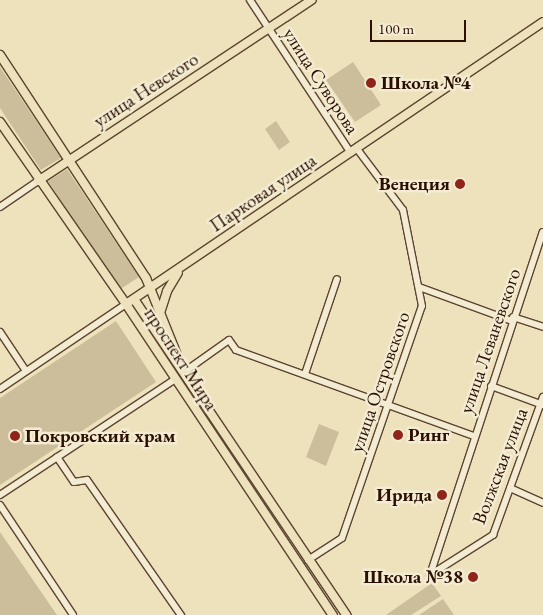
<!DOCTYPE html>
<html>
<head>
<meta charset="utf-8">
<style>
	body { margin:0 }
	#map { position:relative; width:543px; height:615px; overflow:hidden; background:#ede2bb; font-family:"EB Garamond",serif }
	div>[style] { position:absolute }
	.green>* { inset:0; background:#ccbe9b }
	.roads { filter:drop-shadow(1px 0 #5c4430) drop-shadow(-1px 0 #5c4430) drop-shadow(0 1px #5c4430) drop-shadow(0 -1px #5c4430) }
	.minor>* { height:6px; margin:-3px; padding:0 3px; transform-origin:3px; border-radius:3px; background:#f3ecd3 }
	.major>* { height:8px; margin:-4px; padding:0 4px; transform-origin:4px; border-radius:4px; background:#ede2bb }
	.dots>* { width:14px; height:14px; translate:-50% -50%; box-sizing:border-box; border:2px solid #f3ecd3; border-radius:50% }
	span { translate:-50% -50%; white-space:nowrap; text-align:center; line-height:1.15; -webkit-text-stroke:5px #f3ecd3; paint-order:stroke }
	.street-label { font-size:19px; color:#2b0f01 }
	.poi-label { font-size:19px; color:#2b0f01; font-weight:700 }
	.left { translate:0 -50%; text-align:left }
	.right { translate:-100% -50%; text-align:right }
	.scale { position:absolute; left:370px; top:20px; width:96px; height:22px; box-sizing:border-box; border:2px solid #2b0f01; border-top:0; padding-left:6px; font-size:15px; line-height:18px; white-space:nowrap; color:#2b0f01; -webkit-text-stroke:4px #f3ecd3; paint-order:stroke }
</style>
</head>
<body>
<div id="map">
	<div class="green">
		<i style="clip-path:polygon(353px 62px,381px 105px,355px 122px,326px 80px)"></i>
		<i style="clip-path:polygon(0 67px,61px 158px,41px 170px,0 108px)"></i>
		<i style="clip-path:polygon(276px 121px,290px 142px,279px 150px,265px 129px)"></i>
		<i style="clip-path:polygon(67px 169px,139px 277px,119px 290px,48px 181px)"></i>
		<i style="clip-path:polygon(116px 321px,156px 382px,0 485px,0 398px)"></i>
		<i style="clip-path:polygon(319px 424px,339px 432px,326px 466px,306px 457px)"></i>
		<i style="clip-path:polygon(0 532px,57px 615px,0 615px)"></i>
		<i style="clip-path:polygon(432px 583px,441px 596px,411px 615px,386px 615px)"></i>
		<i style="clip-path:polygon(443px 599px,454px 615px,419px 615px)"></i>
	</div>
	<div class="roads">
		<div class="minor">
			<i style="left:250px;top:0;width:183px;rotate:56.6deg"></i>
			<i style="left:0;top:207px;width:46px;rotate:-34.4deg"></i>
			<i style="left:419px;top:287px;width:99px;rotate:20.1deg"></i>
			<i style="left:513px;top:317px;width:32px;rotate:18deg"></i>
			<i style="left:0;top:332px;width:47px;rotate:56.3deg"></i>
			<i style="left:184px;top:372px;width:55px;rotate:-35.4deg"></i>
			<i style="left:229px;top:340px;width:12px;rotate:55deg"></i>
			<i style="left:236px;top:350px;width:252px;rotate:19.9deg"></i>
			<i style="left:305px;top:374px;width:100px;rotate:-71.4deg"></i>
			<i style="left:491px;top:386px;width:55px;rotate:20.1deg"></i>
			<i style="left:0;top:389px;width:152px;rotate:-34deg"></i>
			<i style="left:57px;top:457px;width:30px;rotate:56deg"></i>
			<i style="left:74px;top:482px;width:13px;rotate:-9deg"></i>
			<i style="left:87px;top:480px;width:165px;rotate:55.2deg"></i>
			<i style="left:510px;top:488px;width:36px;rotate:24deg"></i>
			<i style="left:0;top:495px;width:209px;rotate:-33.5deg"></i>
			<i style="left:0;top:505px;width:132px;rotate:56.4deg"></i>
			<i style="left:308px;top:560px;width:40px;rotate:-32.9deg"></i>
			<i style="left:342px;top:538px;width:245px;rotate:-71deg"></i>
			<i style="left:422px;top:306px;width:98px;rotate:-101.2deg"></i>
			<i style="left:403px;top:210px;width:76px;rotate:-127deg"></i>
			<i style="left:430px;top:575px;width:361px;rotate:-71.8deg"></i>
			<i style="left:430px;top:575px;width:75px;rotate:-32.4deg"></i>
			<i style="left:493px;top:535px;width:147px;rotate:-70.1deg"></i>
		</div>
		<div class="major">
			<i style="left:0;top:55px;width:267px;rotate:56.8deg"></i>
			<i style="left:146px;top:278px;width:91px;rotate:68deg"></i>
			<i style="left:0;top:122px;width:221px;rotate:55.3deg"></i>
			<i style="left:126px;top:304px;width:374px;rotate:56.4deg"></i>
			<i style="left:38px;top:181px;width:328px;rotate:-33.5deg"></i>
			<i style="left:134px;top:299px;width:381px;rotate:56.1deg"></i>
			<i style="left:126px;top:304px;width:503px;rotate:-34.07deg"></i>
			<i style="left:160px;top:313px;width:23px;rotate:-72deg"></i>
			<i style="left:167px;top:291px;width:21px;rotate:-59deg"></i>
		</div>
	</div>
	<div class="dots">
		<i style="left:371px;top:83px;background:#8f2418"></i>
		<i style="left:460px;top:184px;background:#8f2418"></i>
		<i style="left:398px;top:435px;background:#8f2418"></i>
		<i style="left:15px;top:436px;background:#8f2418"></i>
		<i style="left:442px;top:495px;background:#8f2418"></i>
		<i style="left:473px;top:577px;background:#8f2418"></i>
	</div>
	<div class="street-label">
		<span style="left:321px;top:81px;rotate:57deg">улица Суворова</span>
		<span style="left:146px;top:90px;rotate:-33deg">улица Невского</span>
		<span style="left:263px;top:193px;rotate:-34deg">Парковая улица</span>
		<span style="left:490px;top:341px;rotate:-71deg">улица Леваневского</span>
		<span style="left:181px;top:359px;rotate:57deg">проспект Мира</span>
		<span style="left:380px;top:382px;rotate:-71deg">улица Островского</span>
		<span style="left:500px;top:466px;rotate:-69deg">Волжская улица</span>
	</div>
	<div class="poi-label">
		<span class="left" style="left:381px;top:83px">Школа №4</span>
		<span class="right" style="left:450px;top:184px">Венеция</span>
		<span class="left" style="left:408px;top:435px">Ринг</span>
		<span class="left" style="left:25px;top:436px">Покровский храм</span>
		<span class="right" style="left:432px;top:495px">Ирида</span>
		<span class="right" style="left:463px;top:577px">Школа №38</span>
	</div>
	<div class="scale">100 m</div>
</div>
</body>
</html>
